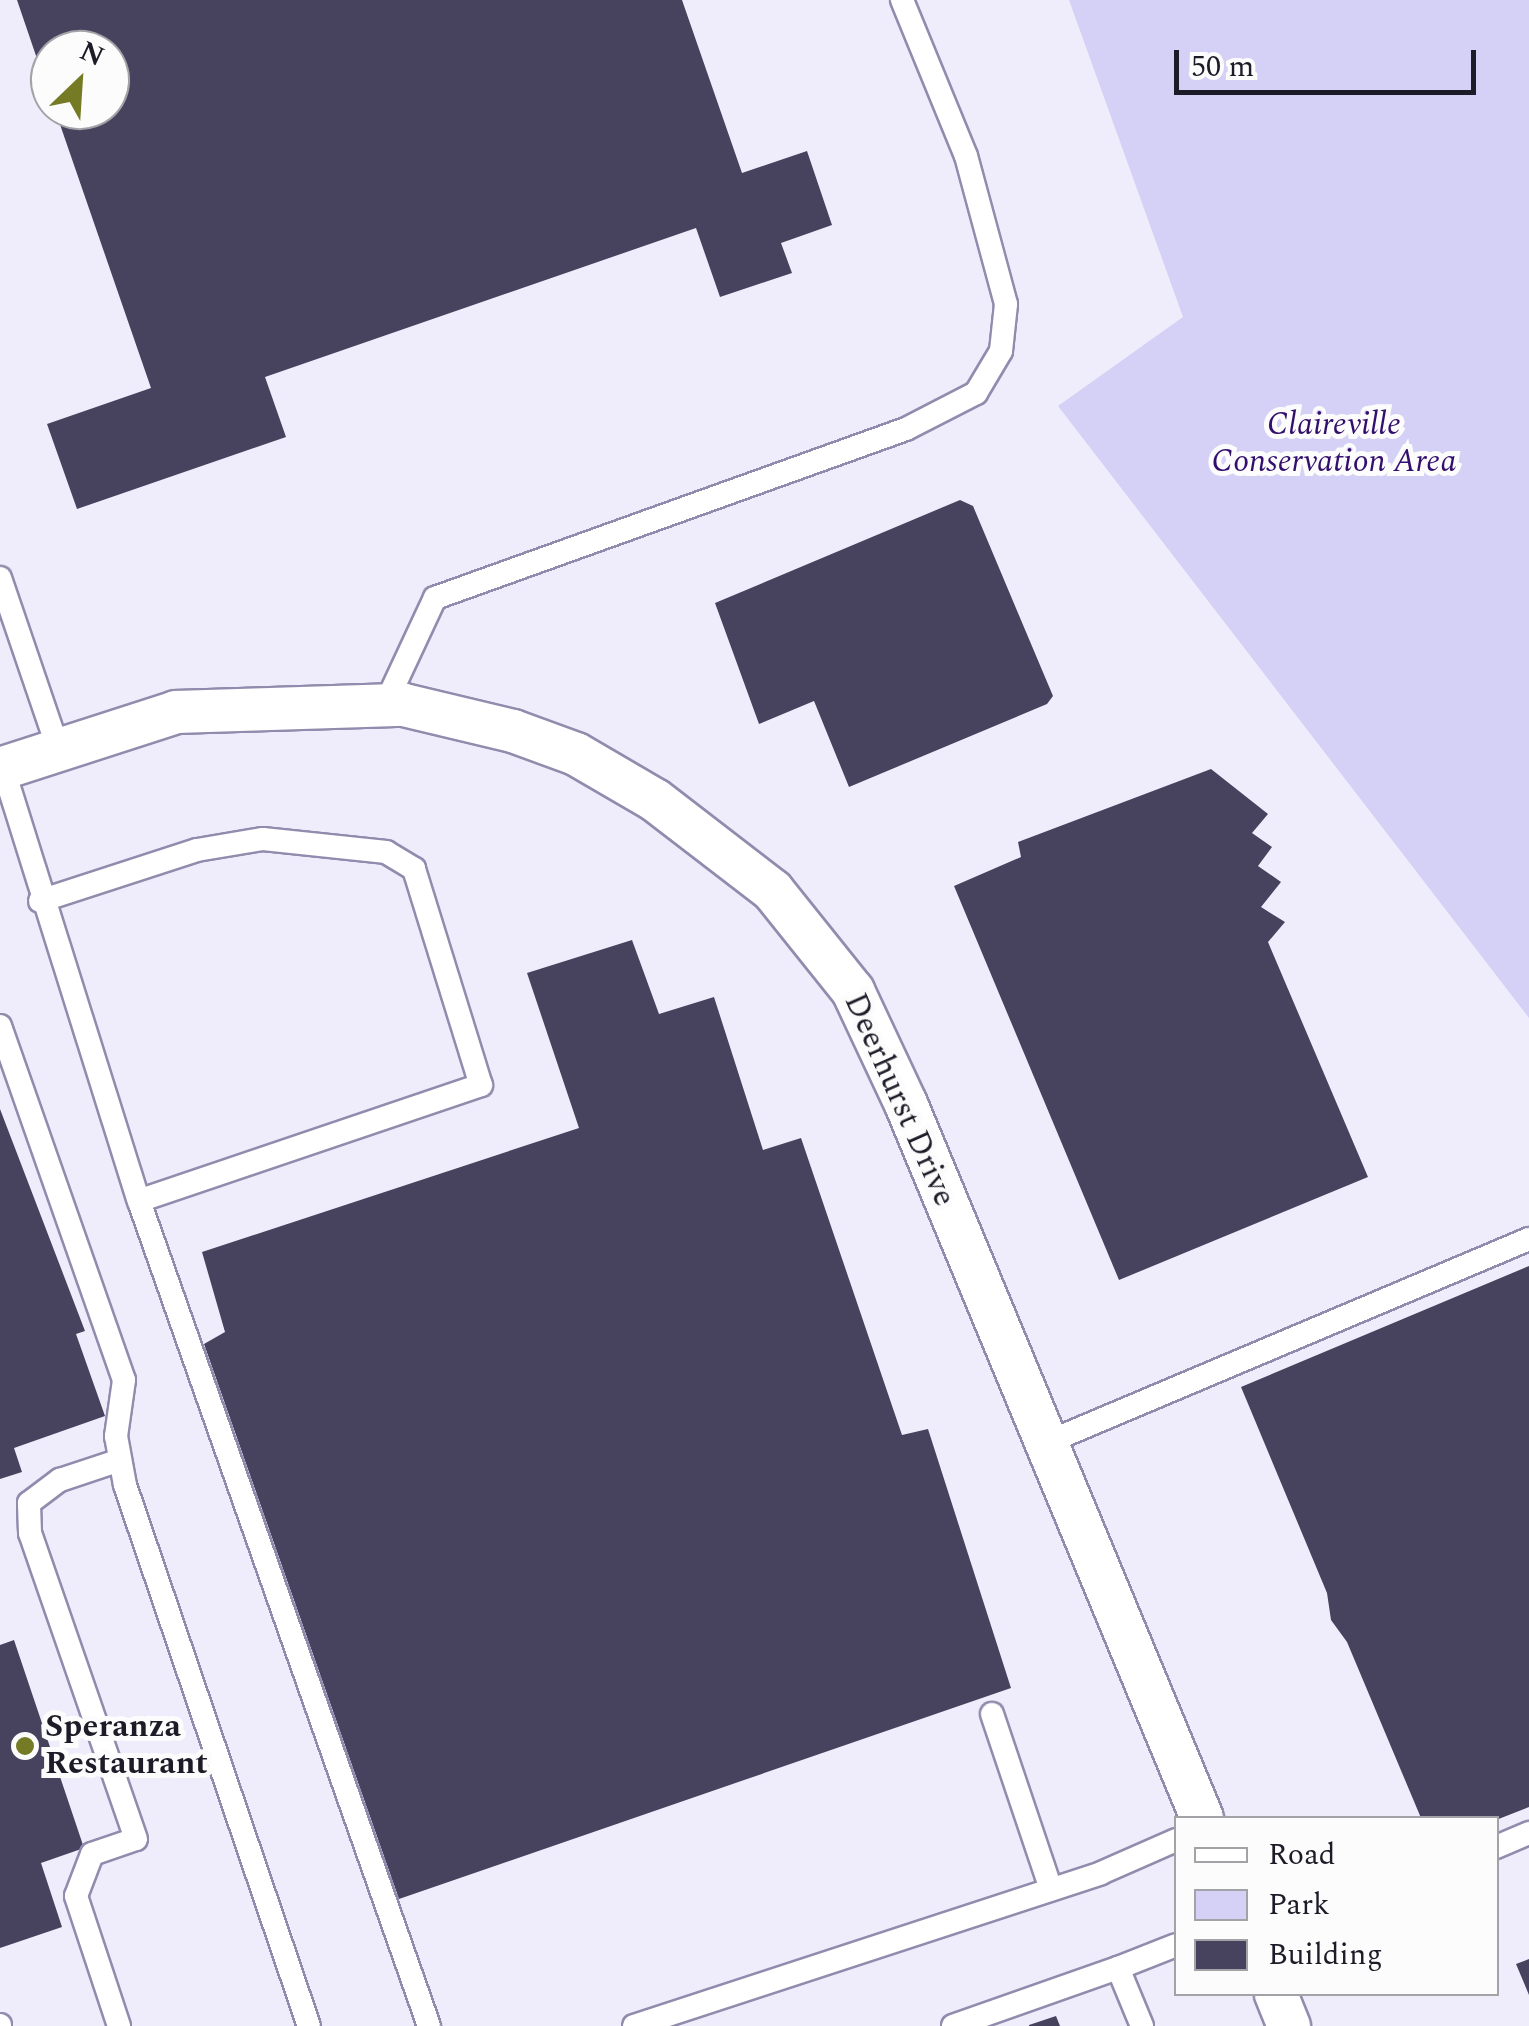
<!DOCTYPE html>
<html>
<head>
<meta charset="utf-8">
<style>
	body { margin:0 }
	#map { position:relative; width:1529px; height:2026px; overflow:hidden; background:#efedfb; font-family:Spectral,serif }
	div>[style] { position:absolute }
	.green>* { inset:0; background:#d5d0f5 }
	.building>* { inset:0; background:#47435f }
	.roads { filter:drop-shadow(2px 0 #918cad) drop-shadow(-2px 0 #918cad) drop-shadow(0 2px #918cad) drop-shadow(0 -2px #918cad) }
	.service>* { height:22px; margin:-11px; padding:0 11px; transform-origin:11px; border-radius:11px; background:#fff }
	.minor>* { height:42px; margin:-21px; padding:0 21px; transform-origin:21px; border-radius:21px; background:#fff }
	.dots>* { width:28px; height:28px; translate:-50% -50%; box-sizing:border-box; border:5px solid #fcfcfc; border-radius:50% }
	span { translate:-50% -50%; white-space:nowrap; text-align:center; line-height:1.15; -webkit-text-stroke:10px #fcfcfc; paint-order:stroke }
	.park-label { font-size:32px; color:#320f6d; font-style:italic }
	.street-label { font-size:32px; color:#1d1b27 }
	.poi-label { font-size:32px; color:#1d1b27; font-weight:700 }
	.left { translate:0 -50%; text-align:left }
	.legend { position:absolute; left:1174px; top:1816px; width:325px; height:180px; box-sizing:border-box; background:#fcfcfc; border:2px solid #a3a2a7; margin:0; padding:12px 18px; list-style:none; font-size:30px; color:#1d1b27 }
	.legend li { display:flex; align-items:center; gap:20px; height:50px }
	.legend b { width:50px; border:2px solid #a3a2a7 }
	.north { position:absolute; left:30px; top:30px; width:100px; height:100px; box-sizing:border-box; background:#fcfcfc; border:2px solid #a3a2a7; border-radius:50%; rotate:25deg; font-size:28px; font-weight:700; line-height:40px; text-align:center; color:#1d1b27 }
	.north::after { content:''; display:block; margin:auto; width:35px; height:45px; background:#757b24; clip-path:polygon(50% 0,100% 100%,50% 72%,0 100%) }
	.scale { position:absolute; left:1174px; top:50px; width:302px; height:45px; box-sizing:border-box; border:5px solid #1d1b27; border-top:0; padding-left:12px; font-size:30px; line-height:35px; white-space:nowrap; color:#1d1b27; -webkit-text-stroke:8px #fcfcfc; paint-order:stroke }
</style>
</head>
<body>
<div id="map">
	<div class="green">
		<i style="clip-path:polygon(1069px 0,1529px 0,1529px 1018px,1058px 406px,1183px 317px)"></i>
	</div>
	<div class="building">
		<i style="clip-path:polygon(17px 0,682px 0,742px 173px,807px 151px,832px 225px,781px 243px,792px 273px,720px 297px,696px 228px,265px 377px,286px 437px,77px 509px,47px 424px,151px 388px,55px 110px,110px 110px,110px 50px,50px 50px,49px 94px)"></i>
		<i style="clip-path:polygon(960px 500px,973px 506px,1053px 696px,1047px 704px,849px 787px,814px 701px,759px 724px,715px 603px)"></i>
		<i style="clip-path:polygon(1211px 769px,1268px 814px,1252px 833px,1272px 847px,1258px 866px,1281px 882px,1261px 907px,1285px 922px,1268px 942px,1368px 1177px,1119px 1280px,954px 886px,1021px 857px,1018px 842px)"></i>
		<i style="clip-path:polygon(632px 940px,659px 1014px,714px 997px,763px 1150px,801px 1138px,902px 1435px,928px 1429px,1011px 1688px,399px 1899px,204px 1344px,225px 1332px,202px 1252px,579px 1128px,527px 973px)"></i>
		<i style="clip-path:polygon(0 1109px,85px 1331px,76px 1334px,105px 1416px,14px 1448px,22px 1472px,0 1479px)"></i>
		<i style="clip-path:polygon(1529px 1266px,1529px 1807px,1496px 1820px,1421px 1818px,1347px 1642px,1331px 1620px,1327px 1593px,1241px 1387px)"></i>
		<i style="clip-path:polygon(14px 1640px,84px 1848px,41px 1863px,62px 1927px,0 1948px,0 1645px)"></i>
		<i style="clip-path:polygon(1529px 1959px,1529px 1995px,1516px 1964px)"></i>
		<i style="clip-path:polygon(1056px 2016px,1060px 2026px,1029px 2026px,1029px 2025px)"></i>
	</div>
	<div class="roads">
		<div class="service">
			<i style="left:0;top:578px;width:180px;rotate:71.2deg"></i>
			<i style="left:385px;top:705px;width:118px;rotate:-65deg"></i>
			<i style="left:435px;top:598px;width:500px;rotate:-19.74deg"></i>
			<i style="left:906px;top:429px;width:79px;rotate:-27.2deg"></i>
			<i style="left:976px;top:393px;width:49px;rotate:-59.2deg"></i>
			<i style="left:1001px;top:351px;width:47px;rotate:-83.9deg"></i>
			<i style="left:1006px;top:304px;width:153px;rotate:-105.1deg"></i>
			<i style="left:966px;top:156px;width:169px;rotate:-112.3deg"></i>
			<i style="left:3px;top:768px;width:454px;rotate:72.6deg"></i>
			<i style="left:139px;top:1201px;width:874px;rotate:70.63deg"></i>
			<i style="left:40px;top:901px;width:165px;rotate:-18deg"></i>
			<i style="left:197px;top:850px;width:67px;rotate:-9.5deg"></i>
			<i style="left:263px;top:839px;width:124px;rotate:6deg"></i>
			<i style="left:386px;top:852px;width:33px;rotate:31deg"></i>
			<i style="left:414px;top:869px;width:226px;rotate:72.8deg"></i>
			<i style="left:481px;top:1085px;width:361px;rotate:161.3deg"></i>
			<i style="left:0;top:1026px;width:375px;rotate:70.7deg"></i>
			<i style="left:124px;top:1380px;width:57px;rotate:98.1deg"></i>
			<i style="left:116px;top:1436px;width:50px;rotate:79.6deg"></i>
			<i style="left:125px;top:1485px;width:571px;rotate:71.22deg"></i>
			<i style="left:1046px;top:1443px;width:524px;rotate:-22.9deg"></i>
			<i style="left:992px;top:1714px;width:185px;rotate:71.4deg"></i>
			<i style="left:1496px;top:1847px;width:36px;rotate:-23deg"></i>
			<i style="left:0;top:2025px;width:1px;rotate:90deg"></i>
			<i style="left:119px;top:2026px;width:137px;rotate:-108.3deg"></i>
			<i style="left:76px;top:1896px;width:45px;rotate:-69.1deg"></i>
			<i style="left:92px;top:1854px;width:46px;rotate:-18.8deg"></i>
			<i style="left:136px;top:1839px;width:324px;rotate:-109.1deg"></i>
			<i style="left:30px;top:1533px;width:30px;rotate:-92deg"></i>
			<i style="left:29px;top:1503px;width:39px;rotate:-37deg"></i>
			<i style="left:60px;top:1480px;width:63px;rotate:-18.4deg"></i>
			<i style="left:634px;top:2026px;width:491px;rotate:-18.1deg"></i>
			<i style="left:1101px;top:1873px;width:82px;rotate:-23.7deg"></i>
			<i style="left:953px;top:2026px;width:175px;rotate:-19.4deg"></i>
			<i style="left:1142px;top:2026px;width:63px;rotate:-112.5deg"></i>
			<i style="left:1118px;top:1968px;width:62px;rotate:-21.6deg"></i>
		</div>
		<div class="minor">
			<i style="left:0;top:769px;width:185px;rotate:-17.9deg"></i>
			<i style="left:176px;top:712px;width:228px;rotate:-1.8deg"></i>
			<i style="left:404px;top:705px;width:112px;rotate:13.4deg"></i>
			<i style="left:513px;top:731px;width:67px;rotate:20.1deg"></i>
			<i style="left:576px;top:754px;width:91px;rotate:30.2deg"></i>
			<i style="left:655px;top:800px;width:149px;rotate:37.6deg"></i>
			<i style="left:773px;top:891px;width:128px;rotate:51.3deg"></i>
			<i style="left:853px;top:991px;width:125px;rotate:64.9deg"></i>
			<i style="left:906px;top:1104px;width:773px;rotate:67.48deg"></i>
			<i style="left:1276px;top:1994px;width:35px;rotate:68deg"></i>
		</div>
	</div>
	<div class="dots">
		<i style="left:25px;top:1746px;background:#757b24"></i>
	</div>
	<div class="park-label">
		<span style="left:1334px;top:444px">Claireville<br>Conservation Area</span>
	</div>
	<div class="street-label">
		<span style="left:899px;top:1100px;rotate:66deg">Deerhurst Drive</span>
	</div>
	<div class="poi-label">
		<span class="left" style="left:45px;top:1746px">Speranza<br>Restaurant</span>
	</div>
	<ul class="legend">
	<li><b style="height:12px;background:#fff"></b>Road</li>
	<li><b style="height:28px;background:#d5d0f5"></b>Park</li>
	<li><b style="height:28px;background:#47435f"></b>Building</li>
	</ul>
	<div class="north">N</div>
	<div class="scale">50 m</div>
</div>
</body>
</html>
